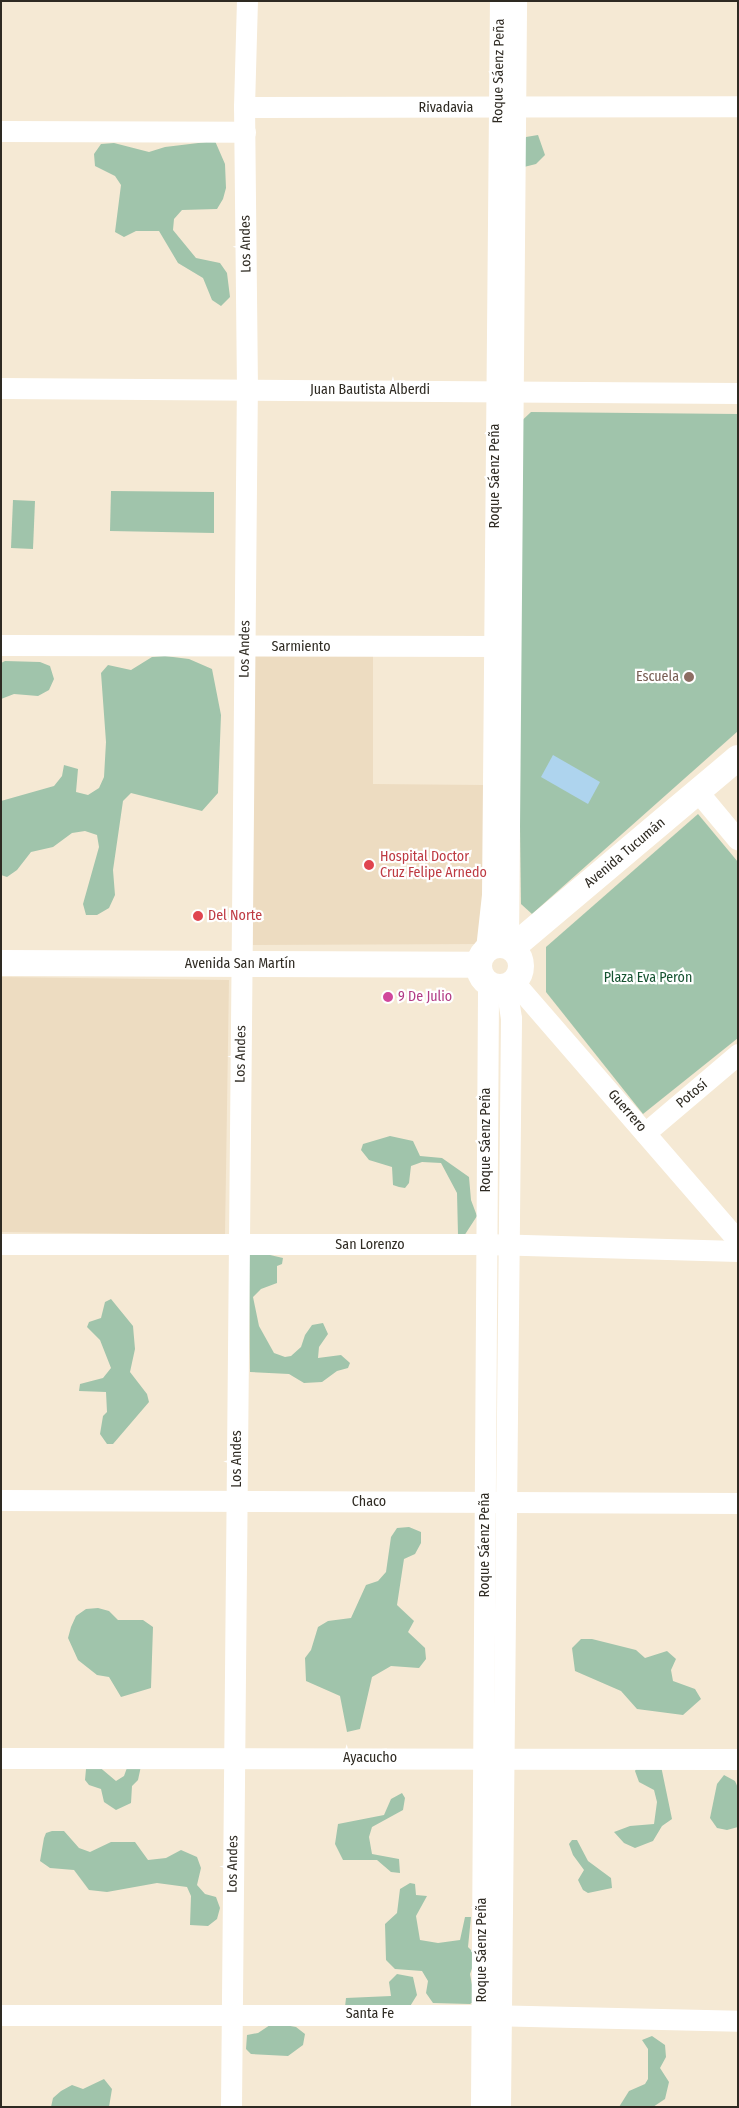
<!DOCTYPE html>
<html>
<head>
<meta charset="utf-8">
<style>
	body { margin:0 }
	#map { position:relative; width:739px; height:2108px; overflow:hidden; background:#f5e9d4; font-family:"Fira Sans Condensed",sans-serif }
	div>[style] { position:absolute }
	.built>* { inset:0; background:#eddcc1 }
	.green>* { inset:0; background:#a0c4ab }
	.water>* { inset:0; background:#aed4ee }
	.minor>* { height:21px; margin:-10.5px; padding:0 10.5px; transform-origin:10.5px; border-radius:10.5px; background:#fff }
	.major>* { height:26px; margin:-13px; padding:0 13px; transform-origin:13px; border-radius:13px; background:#fff }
	.major>.ring { margin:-13px; padding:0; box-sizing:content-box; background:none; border:26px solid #fff; border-radius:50% }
	.dots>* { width:14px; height:14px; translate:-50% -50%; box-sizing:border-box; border:2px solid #fff; border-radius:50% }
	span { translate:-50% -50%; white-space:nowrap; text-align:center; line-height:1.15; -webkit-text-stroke:4.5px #fff; paint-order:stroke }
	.street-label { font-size:14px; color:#2e2a22 }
	.education-label { font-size:14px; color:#785e54 }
	.right { translate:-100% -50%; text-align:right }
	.health-label { font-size:14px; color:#be3a42 }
	.left { translate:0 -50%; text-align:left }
	.park-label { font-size:14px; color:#165331 }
	.hotel-label { font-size:14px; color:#b23c85 }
	.frame { position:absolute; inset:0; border:2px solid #2e2a22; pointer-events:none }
</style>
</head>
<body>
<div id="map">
	<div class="built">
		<i style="clip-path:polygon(253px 654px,373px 654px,373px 784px,485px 785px,485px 944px,253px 945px)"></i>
		<i style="clip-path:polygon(1px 977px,229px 980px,225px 1235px,1px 1232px)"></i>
	</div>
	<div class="green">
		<i style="clip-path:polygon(538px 135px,545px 155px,536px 164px,524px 167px,518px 147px,526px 137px)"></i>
		<i style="clip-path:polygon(215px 141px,225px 164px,226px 188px,223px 199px,217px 209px,182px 210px,174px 219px,173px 230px,196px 258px,220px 263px,227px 273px,230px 297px,221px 306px,212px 300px,203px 278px,178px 263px,159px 231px,136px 231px,124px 237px,115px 232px,121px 185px,115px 176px,95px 166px,94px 154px,101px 144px,114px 143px,149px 152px,165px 147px)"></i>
		<i style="clip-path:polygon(531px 412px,738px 414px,738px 731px,532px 914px,521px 904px,515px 427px)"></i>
		<i style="clip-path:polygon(111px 491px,214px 492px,214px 533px,110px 531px)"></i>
		<i style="clip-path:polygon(13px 500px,35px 501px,33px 549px,11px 548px)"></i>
		<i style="clip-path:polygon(165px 656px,189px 659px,212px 669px,221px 715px,218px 793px,202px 811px,131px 793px,123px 801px,113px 870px,115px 895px,109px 908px,97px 915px,86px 915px,83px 904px,99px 847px,97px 835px,85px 831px,72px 833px,53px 847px,31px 852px,17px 870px,7px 877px,1px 875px,1px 801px,54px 786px,62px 776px,64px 765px,78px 769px,76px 792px,88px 795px,99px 788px,104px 777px,106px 742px,101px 673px,108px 665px,131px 670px,152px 657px)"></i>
		<i style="clip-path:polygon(5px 661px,40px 662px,50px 666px,54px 679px,49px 690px,38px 696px,14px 694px,1px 699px,1px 663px)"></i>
		<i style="clip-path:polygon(698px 814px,738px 862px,738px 1038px,643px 1114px,546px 992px,546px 947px)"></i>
		<i style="clip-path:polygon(390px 1136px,413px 1141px,420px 1156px,442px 1158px,469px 1177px,471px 1200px,477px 1216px,464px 1236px,458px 1235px,457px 1193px,441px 1163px,422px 1162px,411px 1166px,409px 1183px,405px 1188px,399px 1187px,393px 1185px,392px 1167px,369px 1160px,361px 1150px,363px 1144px)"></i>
		<i style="clip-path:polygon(249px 1250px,283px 1258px,282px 1264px,277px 1266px,277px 1283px,261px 1289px,253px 1297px,259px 1326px,274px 1353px,285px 1357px,291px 1356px,301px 1347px,305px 1335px,312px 1325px,323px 1323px,328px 1334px,319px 1347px,318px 1358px,341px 1355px,350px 1363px,348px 1368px,337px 1371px,322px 1382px,304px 1383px,289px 1374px,250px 1372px)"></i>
		<i style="clip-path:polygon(111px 1299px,133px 1326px,135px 1349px,130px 1372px,147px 1394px,149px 1402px,113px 1444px,107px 1444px,100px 1434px,103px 1416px,107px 1412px,106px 1392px,79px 1391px,80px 1384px,103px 1378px,111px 1368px,100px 1340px,87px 1327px,89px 1322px,101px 1318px,105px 1302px)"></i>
		<i style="clip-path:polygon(409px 1527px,421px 1532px,421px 1543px,415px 1554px,404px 1559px,397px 1605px,414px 1621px,408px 1632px,425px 1648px,426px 1659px,419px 1668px,391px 1666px,372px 1677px,360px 1729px,347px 1732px,340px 1696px,306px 1681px,305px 1658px,311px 1650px,318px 1627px,328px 1621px,351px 1618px,366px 1585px,378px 1581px,386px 1572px,391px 1537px,397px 1528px)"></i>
		<i style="clip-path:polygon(98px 1608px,109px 1611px,118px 1620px,143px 1620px,153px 1627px,151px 1688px,121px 1697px,109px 1677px,97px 1675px,78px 1660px,68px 1638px,71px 1627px,76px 1616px,86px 1609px)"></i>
		<i style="clip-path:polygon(581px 1639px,592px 1639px,636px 1650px,645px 1658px,667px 1651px,676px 1659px,671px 1670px,673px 1681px,695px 1689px,701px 1699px,683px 1715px,637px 1709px,621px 1691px,575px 1671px,572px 1648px)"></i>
		<i style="clip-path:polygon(97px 1765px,116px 1781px,124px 1776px,128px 1765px,141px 1766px,138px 1780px,132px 1786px,131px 1803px,116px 1810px,104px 1802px,101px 1789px,89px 1785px,85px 1780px,86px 1769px)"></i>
		<i style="clip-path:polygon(638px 1765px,661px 1766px,672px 1819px,662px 1826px,653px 1841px,635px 1848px,624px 1843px,614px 1832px,630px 1826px,654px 1824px,657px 1802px,654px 1790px,639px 1782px,635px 1771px)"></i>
		<i style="clip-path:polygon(724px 1775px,735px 1781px,738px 1788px,738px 1827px,727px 1830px,717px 1828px,710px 1818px,717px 1784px)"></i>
		<i style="clip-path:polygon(402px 1793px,405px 1798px,403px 1810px,372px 1827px,369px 1837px,372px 1854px,399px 1859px,400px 1873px,391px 1872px,377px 1860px,343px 1860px,335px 1844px,338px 1824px,384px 1815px,391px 1799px)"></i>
		<i style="clip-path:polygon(52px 1831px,64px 1831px,79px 1848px,90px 1852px,111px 1842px,135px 1842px,148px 1860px,166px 1858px,181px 1850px,197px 1857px,201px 1868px,197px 1885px,205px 1894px,216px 1897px,220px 1908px,217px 1919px,208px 1926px,190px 1925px,191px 1896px,187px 1887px,157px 1883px,107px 1892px,89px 1890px,74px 1870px,50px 1868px,40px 1861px,44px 1838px,46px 1833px)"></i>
		<i style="clip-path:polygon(572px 1840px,577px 1840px,588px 1861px,611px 1878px,612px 1888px,588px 1893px,583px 1890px,578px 1880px,584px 1870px,573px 1855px,569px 1844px)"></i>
		<i style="clip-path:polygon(410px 1883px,415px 1884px,416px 1895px,427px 1896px,416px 1916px,420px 1940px,438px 1943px,460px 1940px,465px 1917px,471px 1917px,468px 1947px,472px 1951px,474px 1963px,470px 1974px,475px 2001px,470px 2004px,433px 2003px,426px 1993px,428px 1981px,422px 1971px,395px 1969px,386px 1960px,385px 1924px,397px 1913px,400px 1889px)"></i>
		<i style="clip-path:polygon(397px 1974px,413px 1977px,417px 1995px,409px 2008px,345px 2007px,346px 1998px,391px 1996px,389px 1982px)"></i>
		<i style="clip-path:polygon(273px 2023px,296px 2027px,305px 2034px,303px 2045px,288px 2056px,251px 2054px,246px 2049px,247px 2035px,258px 2033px)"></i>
		<i style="clip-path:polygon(652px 2036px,665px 2045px,666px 2057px,660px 2068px,669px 2082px,665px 2099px,653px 2107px,619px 2107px,629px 2091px,645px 2084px,648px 2079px,648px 2049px,642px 2040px)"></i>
		<i style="clip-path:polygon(104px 2079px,112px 2089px,109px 2107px,51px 2107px,53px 2098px,61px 2091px,72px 2085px,83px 2089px)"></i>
	</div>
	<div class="water">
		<i style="clip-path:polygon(553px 755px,600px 782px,588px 804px,541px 777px)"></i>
	</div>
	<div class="minor">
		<i style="left:244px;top:107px;width:494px;rotate:-0.1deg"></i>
		<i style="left:1px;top:131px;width:244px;rotate:0.2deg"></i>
		<i style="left:1px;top:388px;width:737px;rotate:0.39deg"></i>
		<i style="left:1px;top:645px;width:507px;rotate:0.11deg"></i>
		<i style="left:698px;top:792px;width:62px;rotate:50.2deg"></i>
		<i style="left:508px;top:946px;width:945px;rotate:-89.51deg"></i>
		<i style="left:486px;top:949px;width:54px;rotate:-83.7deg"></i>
		<i style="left:492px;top:895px;width:894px;rotate:-89.49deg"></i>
		<i style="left:514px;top:982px;width:342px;rotate:49.1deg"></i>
		<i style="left:645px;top:1133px;width:122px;rotate:-40.3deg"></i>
		<i style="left:1px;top:1244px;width:485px"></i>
		<i style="left:486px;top:1244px;width:252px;rotate:1.6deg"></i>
		<i style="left:1px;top:1500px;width:737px;rotate:0.23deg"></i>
		<i style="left:1px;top:1758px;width:737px;rotate:0.08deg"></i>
		<i style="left:1px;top:2015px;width:480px"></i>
		<i style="left:481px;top:2015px;width:257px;rotate:1.3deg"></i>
		<i style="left:231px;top:2107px;width:1717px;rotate:-89.47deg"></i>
		<i style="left:247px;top:390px;width:283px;rotate:-90.6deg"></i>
		<i style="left:244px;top:107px;width:106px;rotate:-88.4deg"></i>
		<i style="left:481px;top:2107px;width:1123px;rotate:-89.64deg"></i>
		<i style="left:500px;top:2107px;width:1089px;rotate:-89.42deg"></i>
		<i style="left:511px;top:1018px;width:32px;rotate:-99deg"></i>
	</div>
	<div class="major">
		<i class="ring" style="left:479px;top:945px;width:16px;height:16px"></i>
		<i style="left:512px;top:948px;width:295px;rotate:-40.1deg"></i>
		<i style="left:1px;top:963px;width:478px;rotate:0.2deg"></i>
	</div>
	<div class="dots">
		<i style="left:689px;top:677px;background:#8d6e63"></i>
		<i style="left:369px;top:865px;background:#e0444e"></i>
		<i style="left:198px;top:916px;background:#e0444e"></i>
		<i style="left:388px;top:997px;background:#d1479c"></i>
	</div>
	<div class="street-label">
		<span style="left:499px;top:71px;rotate:-89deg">Roque Sáenz Peña</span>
		<span style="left:446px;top:108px">Rivadavia</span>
		<span style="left:246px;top:244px;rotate:-91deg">Los Andes</span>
		<span style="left:370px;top:390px">Juan Bautista Alberdi</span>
		<span style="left:495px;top:476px;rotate:-90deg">Roque Sáenz Peña</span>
		<span style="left:301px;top:647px">Sarmiento</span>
		<span style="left:245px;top:649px;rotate:-89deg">Los Andes</span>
		<span style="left:625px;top:853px;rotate:-40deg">Avenida Tucumán</span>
		<span style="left:240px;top:964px">Avenida San Martín</span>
		<span style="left:241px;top:1054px;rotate:-89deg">Los Andes</span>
		<span style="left:692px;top:1094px;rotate:-40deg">Potosí</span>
		<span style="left:627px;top:1111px;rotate:49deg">Guerrero</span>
		<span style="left:486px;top:1140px;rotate:-90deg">Roque Sáenz Peña</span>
		<span style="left:370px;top:1245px">San Lorenzo</span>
		<span style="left:237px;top:1459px;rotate:-90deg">Los Andes</span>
		<span style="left:369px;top:1502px">Chaco</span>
		<span style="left:485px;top:1545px;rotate:-90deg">Roque Sáenz Peña</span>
		<span style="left:370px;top:1758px">Ayacucho</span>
		<span style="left:233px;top:1864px;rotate:-89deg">Los Andes</span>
		<span style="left:482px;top:1950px;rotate:-90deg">Roque Sáenz Peña</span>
		<span style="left:370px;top:2014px">Santa Fe</span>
	</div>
	<div class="education-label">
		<span class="right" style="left:679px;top:677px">Escuela</span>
	</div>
	<div class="health-label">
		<span class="left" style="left:380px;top:865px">Hospital Doctor<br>Cruz Felipe Arnedo</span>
		<span class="left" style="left:208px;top:916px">Del Norte</span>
	</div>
	<div class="park-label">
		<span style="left:648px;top:978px">Plaza Eva Perón</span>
	</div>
	<div class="hotel-label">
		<span class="left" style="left:398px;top:997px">9 De Julio</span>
	</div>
	<div class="frame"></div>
</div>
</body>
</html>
